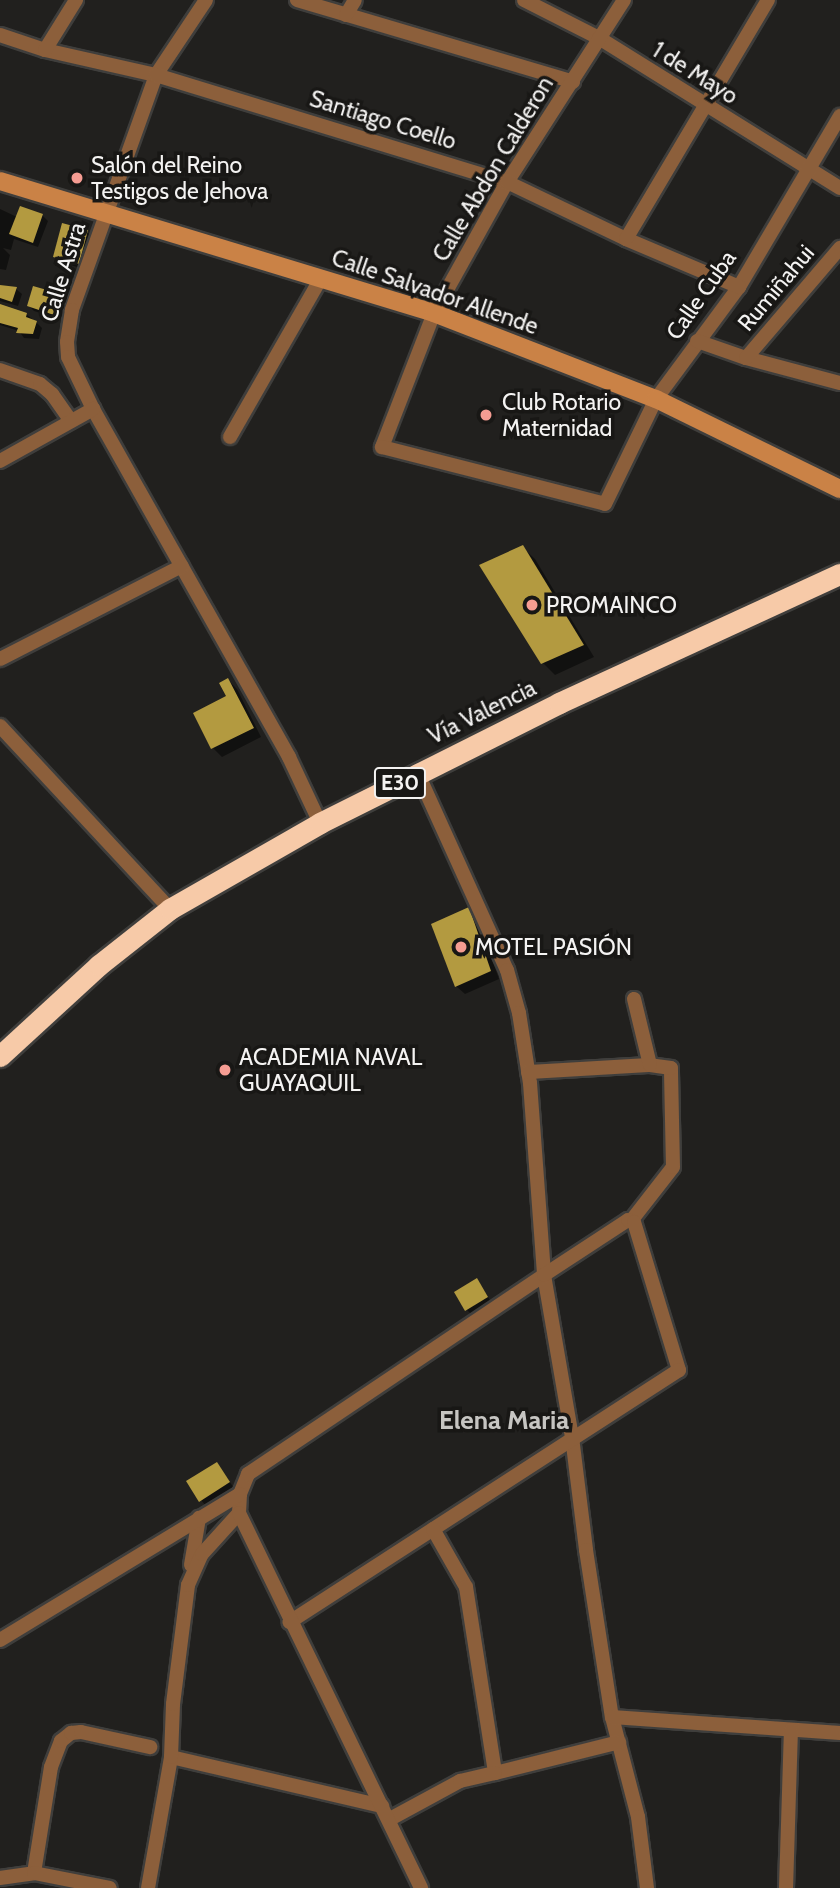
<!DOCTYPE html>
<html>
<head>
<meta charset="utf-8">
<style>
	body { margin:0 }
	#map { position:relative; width:840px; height:1888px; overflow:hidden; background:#21201e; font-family:Cabin,sans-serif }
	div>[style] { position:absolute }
	.shadow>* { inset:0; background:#0007 }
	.building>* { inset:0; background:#b39a40 }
	.roads { filter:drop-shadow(2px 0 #3f3e3c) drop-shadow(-2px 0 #3f3e3c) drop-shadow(0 2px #3f3e3c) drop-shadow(0 -2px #3f3e3c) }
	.street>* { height:14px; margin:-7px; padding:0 7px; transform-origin:7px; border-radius:7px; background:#8c5f3b }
	.secondary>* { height:18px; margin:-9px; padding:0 9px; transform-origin:9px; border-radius:9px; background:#ca8246 }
	.highway>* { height:21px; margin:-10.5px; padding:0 10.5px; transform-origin:10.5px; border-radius:10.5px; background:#f7caa8 }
	.dots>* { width:19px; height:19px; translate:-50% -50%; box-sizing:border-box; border:4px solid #181715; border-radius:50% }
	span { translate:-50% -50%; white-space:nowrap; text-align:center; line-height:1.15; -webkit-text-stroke:7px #181715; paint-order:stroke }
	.shield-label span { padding:2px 5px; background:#181715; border:2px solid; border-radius:5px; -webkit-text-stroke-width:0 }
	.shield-label { font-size:21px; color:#f4f3f2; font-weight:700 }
	.street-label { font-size:23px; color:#f4f3f2 }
	.poi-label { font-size:23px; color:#f4f3f2 }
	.left { translate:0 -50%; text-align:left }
	.quarter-label { font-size:26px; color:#c6c5c2; font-weight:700 }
</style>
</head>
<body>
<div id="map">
	<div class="shadow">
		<i style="clip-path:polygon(0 209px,17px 217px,42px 215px,48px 221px,38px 247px,14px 239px,11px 250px,3px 248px,10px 255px,6px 270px,0 269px)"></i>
		<i style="clip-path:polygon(87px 232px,92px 237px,84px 269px,60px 262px,55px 257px)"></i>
		<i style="clip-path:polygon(0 288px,16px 289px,22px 294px,18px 306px,0 301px)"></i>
		<i style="clip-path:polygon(60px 296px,65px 301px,60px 319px,34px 311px,29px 306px)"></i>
		<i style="clip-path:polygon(0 306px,26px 314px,36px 322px,42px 328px,39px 339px,24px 338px,19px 331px,0 325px)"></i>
		<i style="clip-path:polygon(523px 548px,535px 559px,594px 657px,555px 675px,543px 663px)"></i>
		<i style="clip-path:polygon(228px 680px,237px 689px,261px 737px,222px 757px,213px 748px,195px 714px,229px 697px)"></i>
		<i style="clip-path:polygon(468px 909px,477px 918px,499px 979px,465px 994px,456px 986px)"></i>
		<i style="clip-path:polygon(476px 1280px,492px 1303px,472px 1315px,467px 1310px)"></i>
		<i style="clip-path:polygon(217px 1464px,234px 1488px,206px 1506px,201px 1500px)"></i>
	</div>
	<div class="building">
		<i style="clip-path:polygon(20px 206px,43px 214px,33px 243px,9px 234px)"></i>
		<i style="clip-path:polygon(62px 223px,88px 230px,79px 264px,53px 257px)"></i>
		<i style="clip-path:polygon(0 285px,17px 287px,12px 302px,0 298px)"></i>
		<i style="clip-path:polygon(33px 286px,61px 294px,54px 315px,27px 306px)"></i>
		<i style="clip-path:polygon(0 304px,27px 313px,26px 317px,37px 321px,33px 334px,16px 333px,18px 328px,0 323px)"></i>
		<i style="clip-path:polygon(523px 545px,584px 645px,541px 664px,479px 565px)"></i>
		<i style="clip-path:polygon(228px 678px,254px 728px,211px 749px,193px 713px,226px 696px,219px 683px)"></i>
		<i style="clip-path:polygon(469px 907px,491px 971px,455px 987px,431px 924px)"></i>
		<i style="clip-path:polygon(477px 1278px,488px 1297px,465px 1311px,454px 1292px)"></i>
		<i style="clip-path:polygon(217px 1462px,230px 1482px,199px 1502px,186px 1481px)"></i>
	</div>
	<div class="roads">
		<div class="street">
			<i style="left:206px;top:0;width:90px;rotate:123.7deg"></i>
			<i style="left:156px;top:75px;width:250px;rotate:109.7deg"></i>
			<i style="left:72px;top:310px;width:32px;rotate:99deg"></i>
			<i style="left:67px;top:342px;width:15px;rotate:86deg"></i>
			<i style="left:68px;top:357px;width:58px;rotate:64.3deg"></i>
			<i style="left:93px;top:409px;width:399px;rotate:60.6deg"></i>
			<i style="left:289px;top:757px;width:73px;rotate:64.8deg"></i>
			<i style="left:297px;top:0;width:288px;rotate:16.5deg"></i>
			<i style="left:524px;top:0;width:84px;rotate:26.9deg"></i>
			<i style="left:599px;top:38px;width:284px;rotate:31.9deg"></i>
			<i style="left:624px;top:0;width:216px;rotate:122.7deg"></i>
			<i style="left:507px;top:182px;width:150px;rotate:119.1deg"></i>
			<i style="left:434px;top:313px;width:144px;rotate:111.2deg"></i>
			<i style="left:382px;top:447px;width:230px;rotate:14.3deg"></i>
			<i style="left:605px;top:504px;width:117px;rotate:-64.1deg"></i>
			<i style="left:656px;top:399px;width:139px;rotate:-53.5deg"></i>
			<i style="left:739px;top:287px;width:199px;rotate:-59.4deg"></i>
			<i style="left:346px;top:15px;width:17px;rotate:-59deg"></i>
			<i style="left:0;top:35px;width:47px;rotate:18.4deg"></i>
			<i style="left:45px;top:50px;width:114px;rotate:12.7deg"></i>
			<i style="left:156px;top:75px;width:367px;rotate:17deg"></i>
			<i style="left:507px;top:182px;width:132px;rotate:25.6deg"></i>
			<i style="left:626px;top:239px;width:123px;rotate:23deg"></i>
			<i style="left:45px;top:50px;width:59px;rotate:-58.2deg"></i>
			<i style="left:626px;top:239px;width:278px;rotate:-59.3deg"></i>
			<i style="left:697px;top:341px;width:52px;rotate:19.1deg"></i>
			<i style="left:746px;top:358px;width:97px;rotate:14.9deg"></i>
			<i style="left:746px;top:358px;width:145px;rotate:-49.5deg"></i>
			<i style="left:0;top:370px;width:42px;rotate:19.3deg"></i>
			<i style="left:40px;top:384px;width:16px;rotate:40deg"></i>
			<i style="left:52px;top:394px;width:33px;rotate:55deg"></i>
			<i style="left:230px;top:437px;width:183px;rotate:-60.2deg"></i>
			<i style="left:0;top:461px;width:107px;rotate:-29.2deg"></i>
			<i style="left:0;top:659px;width:204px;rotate:-27.1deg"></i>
			<i style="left:0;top:726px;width:250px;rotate:47.1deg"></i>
			<i style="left:418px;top:774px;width:215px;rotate:65.6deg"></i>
			<i style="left:507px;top:970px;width:45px;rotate:74.4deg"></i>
			<i style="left:519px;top:1013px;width:71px;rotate:81.1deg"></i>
			<i style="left:530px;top:1083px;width:193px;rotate:85.8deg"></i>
			<i style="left:544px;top:1275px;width:164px;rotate:80.2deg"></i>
			<i style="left:572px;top:1437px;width:114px;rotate:82.9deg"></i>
			<i style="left:586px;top:1550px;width:169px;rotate:81.2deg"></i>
			<i style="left:612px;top:1717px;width:103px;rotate:75.4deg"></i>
			<i style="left:638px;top:1817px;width:72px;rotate:82.8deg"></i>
			<i style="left:528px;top:1072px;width:122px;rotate:-3.3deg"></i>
			<i style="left:631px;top:1221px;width:68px;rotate:-52.1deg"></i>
			<i style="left:673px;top:1167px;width:99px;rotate:-91.2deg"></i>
			<i style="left:671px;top:1068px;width:21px;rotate:-172deg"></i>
			<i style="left:650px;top:1065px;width:68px;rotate:-103.6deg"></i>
			<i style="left:239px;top:1513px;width:19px;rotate:-87deg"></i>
			<i style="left:240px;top:1494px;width:22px;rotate:-68deg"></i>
			<i style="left:248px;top:1474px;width:357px;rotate:-33.9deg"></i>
			<i style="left:544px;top:1275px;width:100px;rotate:-33.2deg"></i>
			<i style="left:628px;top:1220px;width:6px;rotate:18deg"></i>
			<i style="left:634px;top:1222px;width:155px;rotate:73.1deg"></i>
			<i style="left:679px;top:1370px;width:464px;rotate:147.1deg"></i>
			<i style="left:433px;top:1529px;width:67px;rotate:60.4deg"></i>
			<i style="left:466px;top:1587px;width:188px;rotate:81.1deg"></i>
			<i style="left:495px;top:1773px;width:128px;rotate:-14deg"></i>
			<i style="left:191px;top:1565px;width:48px;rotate:-80.3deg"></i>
			<i style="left:0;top:1640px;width:281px;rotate:-31.3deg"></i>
			<i style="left:612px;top:1717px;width:229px;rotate:4deg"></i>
			<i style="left:171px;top:1757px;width:217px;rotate:13.1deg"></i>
			<i style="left:390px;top:1819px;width:80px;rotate:-28.5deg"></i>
			<i style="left:460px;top:1781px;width:36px;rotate:-13deg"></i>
			<i style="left:34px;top:1873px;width:107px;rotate:-80.9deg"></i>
			<i style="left:51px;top:1767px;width:28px;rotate:-69deg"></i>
			<i style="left:61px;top:1741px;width:13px;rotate:-39deg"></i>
			<i style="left:71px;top:1733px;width:10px;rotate:-6deg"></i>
			<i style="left:81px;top:1732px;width:71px;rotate:12.3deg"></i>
			<i style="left:0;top:1878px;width:34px;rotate:-8deg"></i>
			<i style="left:34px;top:1873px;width:77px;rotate:11.2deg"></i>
			<i style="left:148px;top:1888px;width:133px;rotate:-80deg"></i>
			<i style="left:171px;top:1757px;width:53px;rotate:-87.8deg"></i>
			<i style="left:173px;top:1704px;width:120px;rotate:-82.8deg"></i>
			<i style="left:188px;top:1585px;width:34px;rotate:-66deg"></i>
			<i style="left:202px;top:1554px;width:55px;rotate:-47.9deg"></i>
			<i style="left:239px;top:1513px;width:417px;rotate:64.1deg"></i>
			<i style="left:786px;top:1888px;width:158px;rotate:-88.2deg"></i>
		</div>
		<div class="secondary">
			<i style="left:0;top:181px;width:454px;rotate:16.9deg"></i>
			<i style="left:434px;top:313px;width:238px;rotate:21.2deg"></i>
			<i style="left:656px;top:399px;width:205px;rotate:26.1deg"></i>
		</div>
		<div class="highway">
			<i style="left:0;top:1056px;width:134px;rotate:-42.6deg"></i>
			<i style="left:99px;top:965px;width:90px;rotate:-38.3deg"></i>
			<i style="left:170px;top:909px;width:173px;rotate:-29.8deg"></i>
			<i style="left:320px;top:823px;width:110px;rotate:-26.6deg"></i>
			<i style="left:418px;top:774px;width:158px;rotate:-26.7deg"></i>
			<i style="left:559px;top:703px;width:309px;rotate:-24.7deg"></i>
		</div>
	</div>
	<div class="dots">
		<i style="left:77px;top:178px;background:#f59c92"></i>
		<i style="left:486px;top:415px;background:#f59c92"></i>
		<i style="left:532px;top:605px;background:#f59c92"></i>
		<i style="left:461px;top:947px;background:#f59c92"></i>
		<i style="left:225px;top:1070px;background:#f59c92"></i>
	</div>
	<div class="shield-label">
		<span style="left:400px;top:783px">E30</span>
	</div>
	<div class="street-label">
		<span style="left:695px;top:73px;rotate:32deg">1 de Mayo</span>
		<span style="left:383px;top:120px;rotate:17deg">Santiago Coello</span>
		<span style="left:493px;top:169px;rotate:-59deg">Calle Abdon Calderon</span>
		<span style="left:63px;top:272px;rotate:-73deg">Calle Astra</span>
		<span style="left:776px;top:288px;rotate:-50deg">Rumiñahui</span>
		<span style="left:435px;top:292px;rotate:19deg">Calle Salvador Allende</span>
		<span style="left:701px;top:295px;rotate:-55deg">Calle Cuba</span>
		<span style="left:482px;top:712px;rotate:-26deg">Vía Valencia</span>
	</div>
	<div class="poi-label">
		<span class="left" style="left:91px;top:178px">Salón del Reino<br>Testigos de Jehova</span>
		<span class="left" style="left:502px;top:415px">Club Rotario<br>Maternidad</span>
		<span class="left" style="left:546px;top:605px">PROMAINCO</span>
		<span class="left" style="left:475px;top:947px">MOTEL PASIÓN</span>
		<span class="left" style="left:239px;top:1070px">ACADEMIA NAVAL<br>GUAYAQUIL</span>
	</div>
	<div class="quarter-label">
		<span style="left:504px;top:1421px">Elena Maria</span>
	</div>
</div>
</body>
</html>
